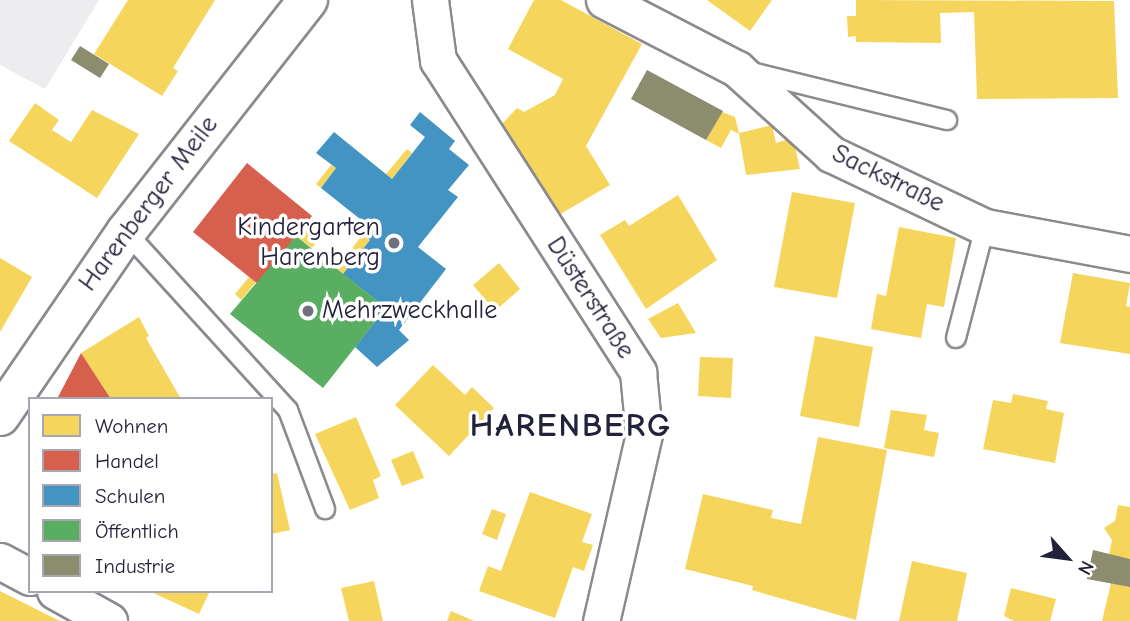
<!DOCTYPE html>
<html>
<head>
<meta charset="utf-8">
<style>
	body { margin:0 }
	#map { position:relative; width:1130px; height:621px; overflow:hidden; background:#fff; font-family:"Comic Neue",sans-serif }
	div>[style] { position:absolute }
	.green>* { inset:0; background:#ededef }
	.homes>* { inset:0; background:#f6d55c }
	.shops>* { inset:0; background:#d6604d }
	.schools>* { inset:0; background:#4393c3 }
	.public>* { inset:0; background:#5aae61 }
	.industry>* { inset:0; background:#8c8c6e }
	.roads { filter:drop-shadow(2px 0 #8a8a8f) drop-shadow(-2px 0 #8a8a8f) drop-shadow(0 2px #8a8a8f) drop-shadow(0 -2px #8a8a8f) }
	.lane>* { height:18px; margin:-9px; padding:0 9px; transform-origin:9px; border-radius:9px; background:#fff }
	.street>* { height:35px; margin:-17.5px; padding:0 17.5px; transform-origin:17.5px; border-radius:17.5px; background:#fff }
	.secondary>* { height:38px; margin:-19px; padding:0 19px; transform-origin:19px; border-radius:19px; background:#fff }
	.dots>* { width:19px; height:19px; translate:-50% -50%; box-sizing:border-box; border:4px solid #fff; border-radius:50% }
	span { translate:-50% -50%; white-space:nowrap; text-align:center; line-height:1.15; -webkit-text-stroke:7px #fff; paint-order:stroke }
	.street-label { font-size:26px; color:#22223b }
	.poi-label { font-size:26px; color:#22223b }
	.right { translate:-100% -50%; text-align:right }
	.left { translate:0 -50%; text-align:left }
	.district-label { font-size:33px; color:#22223b; font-weight:700; letter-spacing:2px }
	.legend { position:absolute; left:28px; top:397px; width:245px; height:196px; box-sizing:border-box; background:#fff; border:2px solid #a7a7b1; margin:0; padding:9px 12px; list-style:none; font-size:21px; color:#22223b }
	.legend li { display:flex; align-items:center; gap:14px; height:35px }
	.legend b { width:35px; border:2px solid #a7a7b1 }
	.north { position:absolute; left:1032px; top:523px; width:70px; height:70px; -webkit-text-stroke:5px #fff; paint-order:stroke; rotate:118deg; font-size:19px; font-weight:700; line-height:28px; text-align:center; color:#22223b }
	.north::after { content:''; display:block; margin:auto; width:24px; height:32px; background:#22223b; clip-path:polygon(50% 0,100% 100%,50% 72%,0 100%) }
</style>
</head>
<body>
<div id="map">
	<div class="green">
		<i style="clip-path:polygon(0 0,99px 0,45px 89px,0 65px)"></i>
	</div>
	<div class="homes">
		<i style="clip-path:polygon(128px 0,215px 0,173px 68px,178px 71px,162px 96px,94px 54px)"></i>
		<i style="clip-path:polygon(534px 0,561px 0,642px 44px,586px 146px,610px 185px,557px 216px,501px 125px,517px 108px,524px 112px,555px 95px,563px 79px,508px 49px)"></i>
		<i style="clip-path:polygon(707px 0,772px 0,750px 31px)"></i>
		<i style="clip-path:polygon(856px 0,1114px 1px,1118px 98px,977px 99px,974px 12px,940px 13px,941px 43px,856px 42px,856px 36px,848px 37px,847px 16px,856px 16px)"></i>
		<i style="clip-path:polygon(35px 103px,59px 120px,52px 130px,71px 142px,92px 110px,139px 134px,97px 198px,9px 141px)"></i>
		<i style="clip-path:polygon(722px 112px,735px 117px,739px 133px,772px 125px,776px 143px,793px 138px,800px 169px,746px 175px,739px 134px,731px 130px,721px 148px,706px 140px)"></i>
		<i style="clip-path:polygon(407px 149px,412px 153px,392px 179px,386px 174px)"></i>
		<i style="clip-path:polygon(331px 165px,336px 168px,321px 188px,316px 184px)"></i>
		<i style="clip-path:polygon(792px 192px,855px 203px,837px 298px,774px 287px)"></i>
		<i style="clip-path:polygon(678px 195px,717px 260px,646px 309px,600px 235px,625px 220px,629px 226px)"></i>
		<i style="clip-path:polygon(304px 226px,319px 239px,312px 248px,296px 236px)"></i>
		<i style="clip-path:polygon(899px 227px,956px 238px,944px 307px,927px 304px,921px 338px,871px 329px,877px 294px,886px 296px)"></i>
		<i style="clip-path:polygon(363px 234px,370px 240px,343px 274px,337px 268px)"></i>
		<i style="clip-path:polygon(0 258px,32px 277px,0 332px)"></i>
		<i style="clip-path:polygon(499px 263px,520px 289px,495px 311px,473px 285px)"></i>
		<i style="clip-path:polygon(1073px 273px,1130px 283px,1126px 306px,1130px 307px,1130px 354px,1060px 343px)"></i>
		<i style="clip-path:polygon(249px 277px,256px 282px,241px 300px,235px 294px)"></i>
		<i style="clip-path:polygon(678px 303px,696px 333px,661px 338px,648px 319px)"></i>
		<i style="clip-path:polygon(139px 317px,149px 336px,146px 338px,181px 399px,111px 399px,81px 353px)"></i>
		<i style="clip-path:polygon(815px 336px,873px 347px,859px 427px,800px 416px)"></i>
		<i style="clip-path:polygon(700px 357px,733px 358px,731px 398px,698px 396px)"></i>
		<i style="clip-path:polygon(433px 365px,465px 395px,472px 387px,494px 408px,449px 456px,395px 405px)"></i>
		<i style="clip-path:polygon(1013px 394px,1048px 401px,1046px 409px,1064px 413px,1055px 463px,983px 449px,993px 400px,1011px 403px)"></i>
		<i style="clip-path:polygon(891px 410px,927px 415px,924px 430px,939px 433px,934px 457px,884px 448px)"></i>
		<i style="clip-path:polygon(356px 417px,381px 476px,373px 480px,379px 498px,350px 510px,315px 434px)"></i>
		<i style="clip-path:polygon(818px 437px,887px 450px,856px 620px,752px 590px,753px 586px,685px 569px,703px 494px,773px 510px,771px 518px,801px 524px)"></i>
		<i style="clip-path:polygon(413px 451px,424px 478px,402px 486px,391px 460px)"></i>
		<i style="clip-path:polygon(277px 473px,290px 530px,271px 534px,271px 474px)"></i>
		<i style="clip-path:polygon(530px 492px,592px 514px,582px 542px,593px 545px,584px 571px,573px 567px,555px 618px,479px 591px,488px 566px,501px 571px)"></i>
		<i style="clip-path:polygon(1118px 505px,1130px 507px,1130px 559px,1109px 555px,1112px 540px,1104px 528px,1115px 521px)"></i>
		<i style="clip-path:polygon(492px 509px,506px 514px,497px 540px,482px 534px)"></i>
		<i style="clip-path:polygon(912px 561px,967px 573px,957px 621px,899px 621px)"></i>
		<i style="clip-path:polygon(374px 581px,383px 621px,349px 621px,341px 588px)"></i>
		<i style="clip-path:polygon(1111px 583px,1130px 587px,1130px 621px,1102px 621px)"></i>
		<i style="clip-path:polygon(1011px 588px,1056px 599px,1050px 621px,1014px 621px,1004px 616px)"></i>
		<i style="clip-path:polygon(0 591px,60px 621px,0 621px)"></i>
		<i style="clip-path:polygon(149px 591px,210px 591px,199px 614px)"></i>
		<i style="clip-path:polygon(451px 611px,474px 621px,447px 621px)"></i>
	</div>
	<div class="shops">
		<i style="clip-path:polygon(247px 163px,312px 216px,258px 284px,193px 232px)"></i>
		<i style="clip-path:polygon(81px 353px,111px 399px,57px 399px)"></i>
	</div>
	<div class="schools">
		<i style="clip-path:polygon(420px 112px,455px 141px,449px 149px,469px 165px,448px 190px,458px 197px,418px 247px,446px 269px,399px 330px,409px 340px,377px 367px,355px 347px,386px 308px,343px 274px,370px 240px,354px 227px,360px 219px,321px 188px,336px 168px,316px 153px,334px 132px,392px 179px,425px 137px,410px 125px)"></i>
	</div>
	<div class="public">
		<i style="clip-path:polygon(296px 236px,386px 308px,323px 388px,230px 314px)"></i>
	</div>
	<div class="industry">
		<i style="clip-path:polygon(80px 46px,109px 64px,100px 78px,71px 60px)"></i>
		<i style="clip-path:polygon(647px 70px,723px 111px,706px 140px,631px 99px)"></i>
		<i style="clip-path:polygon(1093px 550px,1130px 559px,1130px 587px,1087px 579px)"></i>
	</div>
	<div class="roads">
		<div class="lane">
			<i style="left:751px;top:72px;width:202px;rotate:13.8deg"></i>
			<i style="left:126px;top:232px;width:241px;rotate:47.7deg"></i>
			<i style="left:288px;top:410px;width:106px;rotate:69.5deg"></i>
			<i style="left:956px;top:338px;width:115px;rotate:-75.4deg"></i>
		</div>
		<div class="street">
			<i style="left:430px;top:0;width:61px;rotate:82.4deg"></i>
			<i style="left:438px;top:60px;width:371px;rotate:57.3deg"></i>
			<i style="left:638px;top:372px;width:62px;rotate:84.5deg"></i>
			<i style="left:644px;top:434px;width:192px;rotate:102.9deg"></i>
			<i style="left:604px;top:0;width:150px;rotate:27.4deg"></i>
			<i style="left:737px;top:69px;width:127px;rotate:42.1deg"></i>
			<i style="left:831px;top:154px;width:170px;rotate:25.4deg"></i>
			<i style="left:985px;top:227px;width:147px;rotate:10.5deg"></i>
			<i style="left:0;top:561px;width:34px;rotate:28deg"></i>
			<i style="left:55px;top:591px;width:62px;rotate:29.1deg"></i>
		</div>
		<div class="secondary">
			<i style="left:0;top:416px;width:223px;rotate:-55.6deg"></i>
			<i style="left:126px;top:232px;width:295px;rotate:-51.9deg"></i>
		</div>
	</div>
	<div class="dots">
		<i style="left:394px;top:243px;background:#6f6f80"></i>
		<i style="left:308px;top:311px;background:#6f6f80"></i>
	</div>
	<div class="street-label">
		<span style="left:888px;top:179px;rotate:26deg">Sackstraße</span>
		<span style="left:149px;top:204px;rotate:-53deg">Harenberger Meile</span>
		<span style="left:590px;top:298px;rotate:57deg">Düsterstraße</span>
	</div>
	<div class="poi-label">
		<span class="right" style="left:380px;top:243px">Kindergarten<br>Harenberg</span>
		<span class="left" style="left:322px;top:311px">Mehrzweckhalle</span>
	</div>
	<div class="district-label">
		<span style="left:571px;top:426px">HARENBERG</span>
	</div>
	<ul class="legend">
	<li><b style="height:19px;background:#f6d55c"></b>Wohnen</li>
	<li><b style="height:19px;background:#d6604d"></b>Handel</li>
	<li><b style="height:19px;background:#4393c3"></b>Schulen</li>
	<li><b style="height:19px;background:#5aae61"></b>Öffentlich</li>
	<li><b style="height:19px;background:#8c8c6e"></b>Industrie</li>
	</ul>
	<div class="north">N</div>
</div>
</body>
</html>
